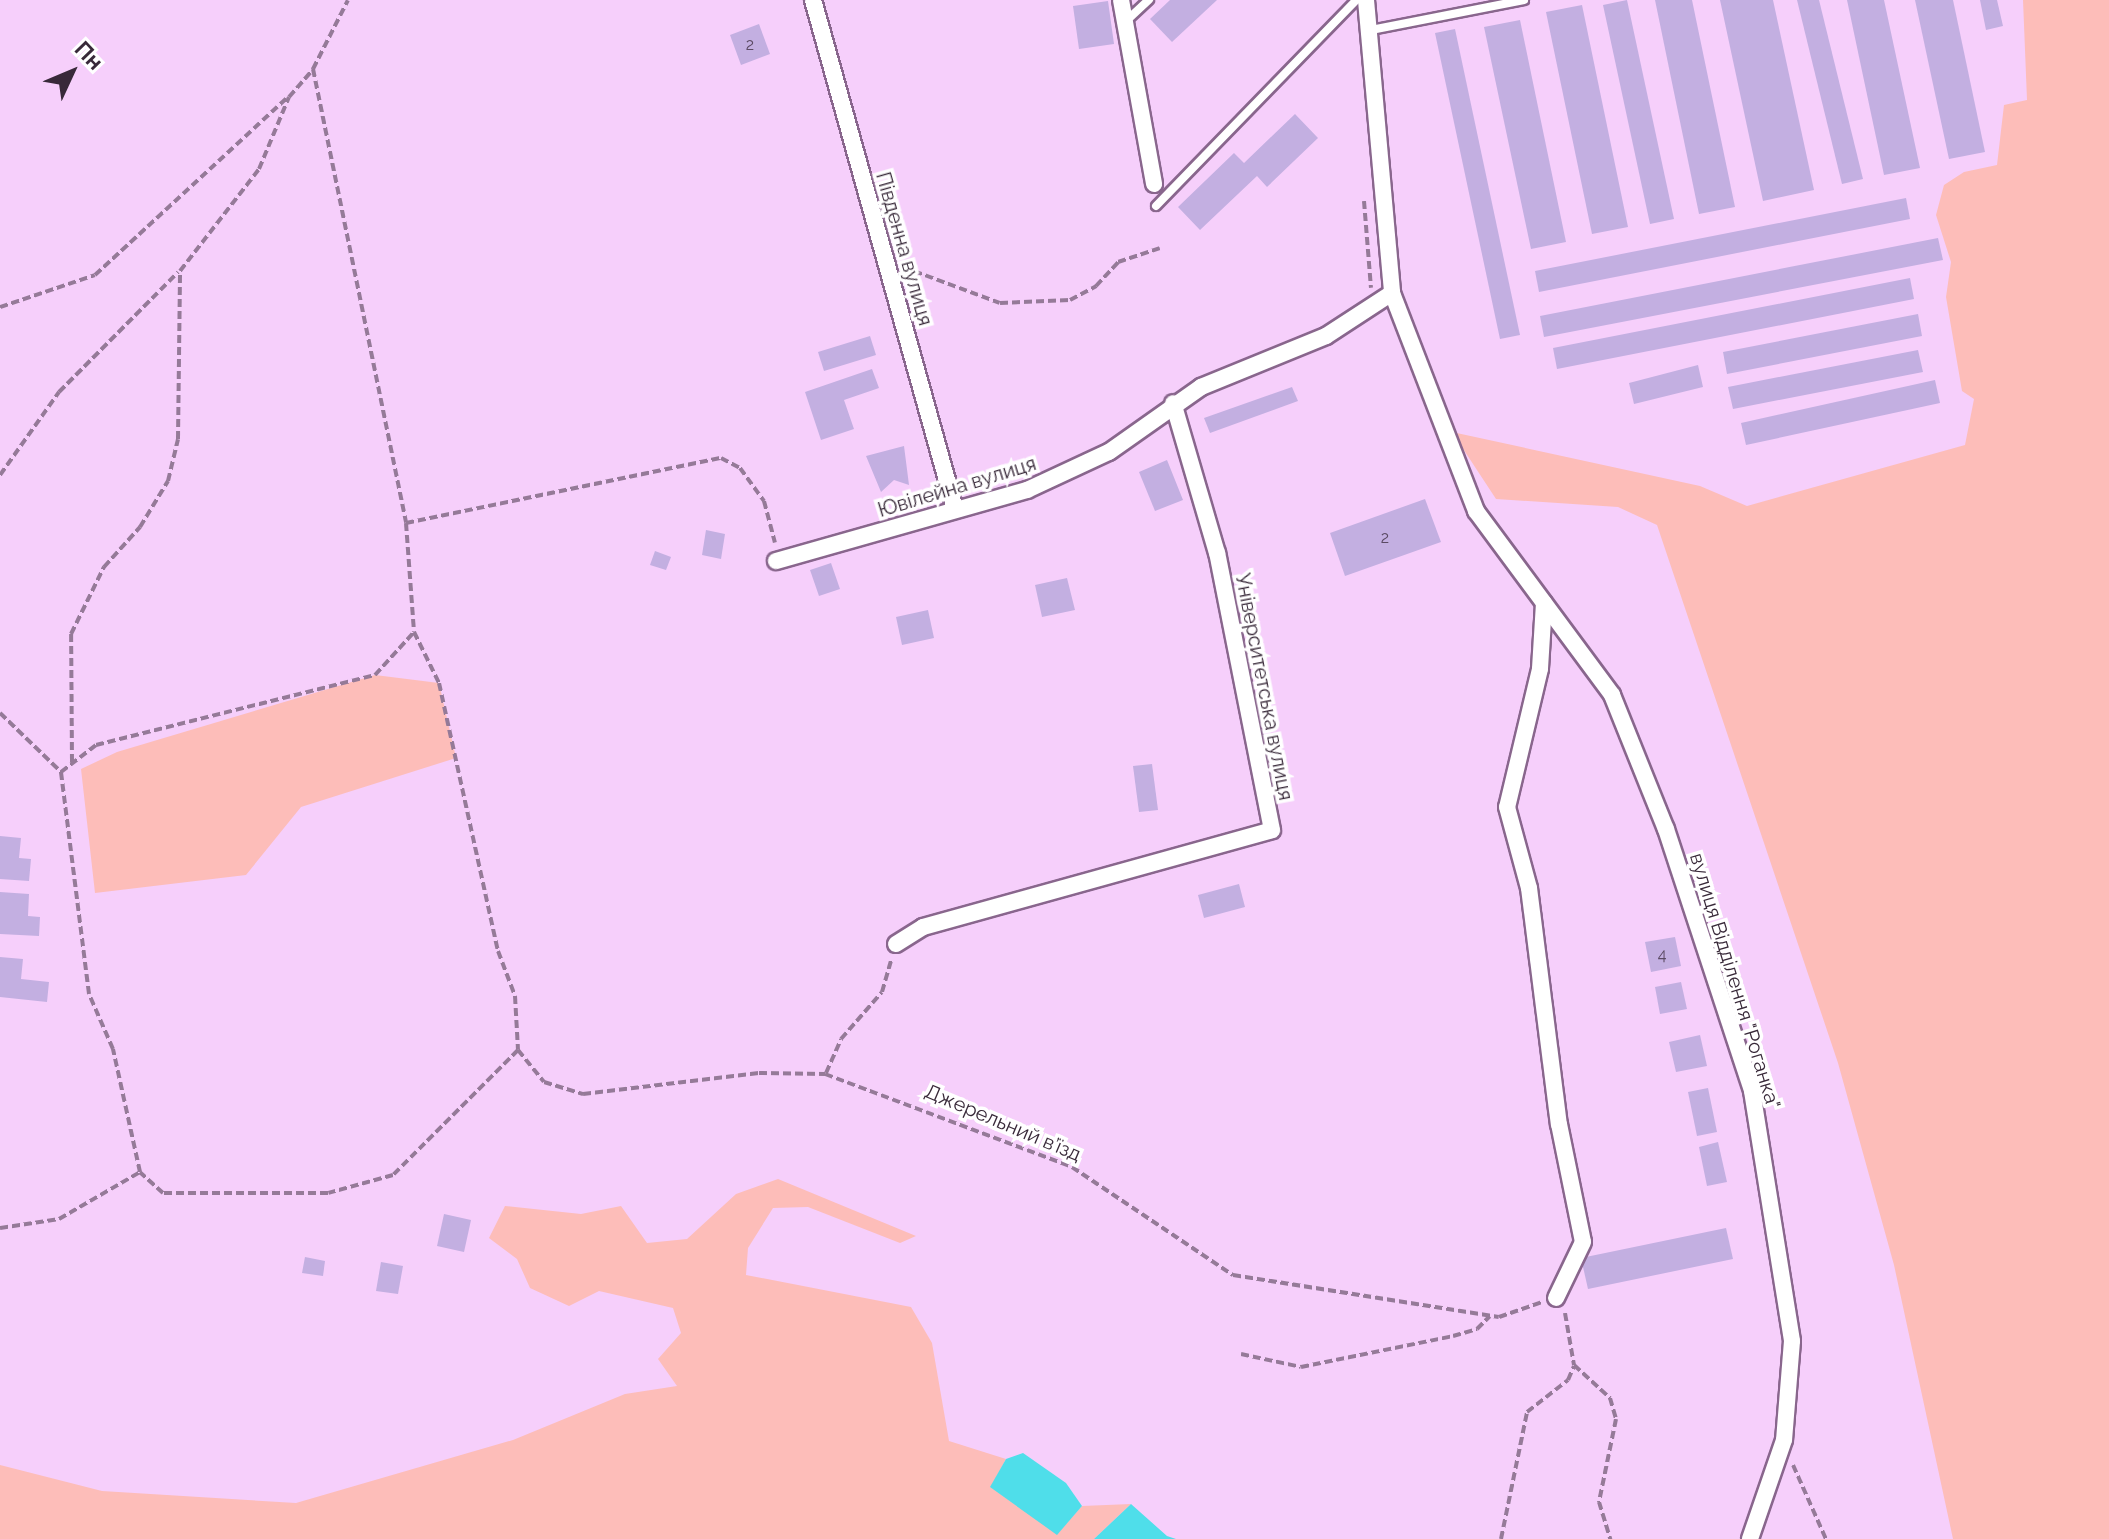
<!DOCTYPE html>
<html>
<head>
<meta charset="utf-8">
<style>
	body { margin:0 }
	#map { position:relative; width:2109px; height:1539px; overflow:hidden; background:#f6cffb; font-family:Raleway,sans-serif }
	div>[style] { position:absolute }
	.green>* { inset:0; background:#fdbdb9 }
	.water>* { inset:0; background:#4fdeea }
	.building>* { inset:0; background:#c3afe1 }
	.path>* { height:4px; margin-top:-2px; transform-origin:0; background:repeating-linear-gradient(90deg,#957a98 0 8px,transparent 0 12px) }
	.roads { filter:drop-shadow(2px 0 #89668d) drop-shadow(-2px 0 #89668d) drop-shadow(0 2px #89668d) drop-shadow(0 -2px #89668d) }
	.lane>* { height:8px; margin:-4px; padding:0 4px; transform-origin:4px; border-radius:4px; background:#fff }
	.street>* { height:16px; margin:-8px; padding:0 8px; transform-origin:8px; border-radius:8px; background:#fff }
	span { translate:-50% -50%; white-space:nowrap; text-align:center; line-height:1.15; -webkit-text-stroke:7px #fff; paint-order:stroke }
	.number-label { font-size:16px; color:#5b4a63 }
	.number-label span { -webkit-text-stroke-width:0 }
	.street-label { font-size:20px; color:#382939 }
	.north { position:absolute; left:32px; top:32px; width:80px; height:80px; -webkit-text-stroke:6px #fff; paint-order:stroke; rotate:46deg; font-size:22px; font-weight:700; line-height:32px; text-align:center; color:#382939 }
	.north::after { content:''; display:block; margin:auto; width:28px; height:36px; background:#382939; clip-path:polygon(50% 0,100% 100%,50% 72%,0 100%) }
</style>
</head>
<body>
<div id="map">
	<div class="green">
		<i style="clip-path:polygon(2023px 0,2109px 0,2109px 1539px,1953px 1539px,1894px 1265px,1838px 1063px,1657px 525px,1618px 507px,1496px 499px,1452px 432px,1700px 486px,1747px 506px,1965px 445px,1974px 399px,1962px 391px,1946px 297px,1951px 262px,1936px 215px,1944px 185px,1964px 172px,1997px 165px,2004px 105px,2027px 100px)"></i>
		<i style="clip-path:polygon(375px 675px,439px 683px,456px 758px,301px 807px,246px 875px,95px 893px,81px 769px,117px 752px)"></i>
		<i style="clip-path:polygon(778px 1179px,916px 1236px,900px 1243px,808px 1207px,773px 1208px,748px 1248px,746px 1275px,911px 1307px,932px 1343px,949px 1441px,1006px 1459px,991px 1487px,1057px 1534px,1082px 1506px,1131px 1504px,1094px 1539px,0 1539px,0 1465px,102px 1491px,296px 1503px,513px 1440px,625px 1394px,677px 1386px,658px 1359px,681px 1333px,673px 1308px,599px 1291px,569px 1306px,530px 1288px,517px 1259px,489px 1238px,505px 1206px,581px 1214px,621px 1206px,647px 1243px,687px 1239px,736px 1194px)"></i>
	</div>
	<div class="water">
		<i style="clip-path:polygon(1023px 1453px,1066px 1483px,1082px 1506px,1057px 1535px,990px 1487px,1006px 1459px)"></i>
		<i style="clip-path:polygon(1131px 1504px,1167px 1536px,1176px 1539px,1094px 1539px)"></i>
	</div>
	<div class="building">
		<i style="clip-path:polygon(1170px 0,1217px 0,1172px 42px,1150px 19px)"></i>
		<i style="clip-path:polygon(1627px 0,1674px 219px,1650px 224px,1603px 5px)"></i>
		<i style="clip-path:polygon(1655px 0,1692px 0,1735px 207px,1699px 214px)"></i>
		<i style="clip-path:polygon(1720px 0,1773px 0,1814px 190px,1763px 201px)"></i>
		<i style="clip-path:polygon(1797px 0,1819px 0,1863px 179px,1842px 184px)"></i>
		<i style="clip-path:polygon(1847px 0,1884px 0,1920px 168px,1884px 175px)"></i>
		<i style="clip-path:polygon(1915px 0,1953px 0,1985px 152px,1949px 159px)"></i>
		<i style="clip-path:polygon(1980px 0,1997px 0,2003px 26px,1986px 30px)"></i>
		<i style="clip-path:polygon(1108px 1px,1114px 44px,1079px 49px,1073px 6px)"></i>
		<i style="clip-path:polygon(1582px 5px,1628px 227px,1592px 234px,1546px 12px)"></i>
		<i style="clip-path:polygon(1520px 20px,1566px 242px,1531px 249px,1484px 27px)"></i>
		<i style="clip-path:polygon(759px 24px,770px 54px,741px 65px,730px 35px)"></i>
		<i style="clip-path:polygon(1455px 29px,1520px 335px,1500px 339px,1435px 33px)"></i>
		<i style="clip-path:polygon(1295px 114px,1318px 138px,1267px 187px,1257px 176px,1200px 230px,1178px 207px,1234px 153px,1244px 163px)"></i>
		<i style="clip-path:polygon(1906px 198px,1910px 219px,1539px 292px,1535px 271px)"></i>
		<i style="clip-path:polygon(1938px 238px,1943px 260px,1544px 337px,1540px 316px)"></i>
		<i style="clip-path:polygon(1910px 278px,1914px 299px,1557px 369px,1553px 348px)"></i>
		<i style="clip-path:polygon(1918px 314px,1922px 336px,1727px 374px,1723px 352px)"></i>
		<i style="clip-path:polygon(870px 336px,876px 355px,824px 371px,818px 352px)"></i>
		<i style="clip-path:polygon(1918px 350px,1923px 372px,1733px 409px,1728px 387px)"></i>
		<i style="clip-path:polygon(1698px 365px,1703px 387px,1634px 404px,1629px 383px)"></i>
		<i style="clip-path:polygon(872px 369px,879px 388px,844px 400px,854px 429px,821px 440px,805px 392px)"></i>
		<i style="clip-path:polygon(1935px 380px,1940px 403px,1746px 445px,1741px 423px)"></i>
		<i style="clip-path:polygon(1292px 387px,1298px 401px,1210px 433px,1204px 418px)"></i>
		<i style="clip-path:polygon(904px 446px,909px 485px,894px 480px,881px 492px,866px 456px)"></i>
		<i style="clip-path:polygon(1167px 460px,1183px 500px,1155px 511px,1139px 472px)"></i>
		<i style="clip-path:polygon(1425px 499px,1441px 542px,1345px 576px,1330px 533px)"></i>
		<i style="clip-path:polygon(706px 530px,725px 534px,721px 559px,702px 555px)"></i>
		<i style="clip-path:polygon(655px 551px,671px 557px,666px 570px,650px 565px)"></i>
		<i style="clip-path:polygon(831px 563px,840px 589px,819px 596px,810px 570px)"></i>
		<i style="clip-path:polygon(1067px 578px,1075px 610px,1042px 617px,1035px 585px)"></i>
		<i style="clip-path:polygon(928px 610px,934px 638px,902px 645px,896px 617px)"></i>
		<i style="clip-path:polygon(1152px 764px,1158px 810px,1139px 812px,1133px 766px)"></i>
		<i style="clip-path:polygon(0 836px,21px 838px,19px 858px,31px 859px,29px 881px,0 879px)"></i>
		<i style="clip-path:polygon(1239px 884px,1245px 907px,1204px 918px,1198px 895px)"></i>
		<i style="clip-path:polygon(0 892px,29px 894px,28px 916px,40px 917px,39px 936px,0 934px)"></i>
		<i style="clip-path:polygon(1675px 937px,1681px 966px,1651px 972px,1645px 942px)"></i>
		<i style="clip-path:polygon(0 957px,23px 959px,21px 979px,49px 982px,47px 1002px,0 997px)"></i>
		<i style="clip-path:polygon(1681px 982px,1687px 1009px,1660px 1014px,1655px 987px)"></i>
		<i style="clip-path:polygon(1700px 1035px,1707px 1066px,1676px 1072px,1669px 1042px)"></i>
		<i style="clip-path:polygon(1708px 1088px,1717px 1132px,1697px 1136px,1688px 1092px)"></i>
		<i style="clip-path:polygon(1718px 1142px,1727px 1182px,1707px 1186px,1699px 1147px)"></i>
		<i style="clip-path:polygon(444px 1214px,471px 1220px,464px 1252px,437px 1246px)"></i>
		<i style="clip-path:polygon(1726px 1228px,1733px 1259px,1588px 1289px,1581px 1258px)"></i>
		<i style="clip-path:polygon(305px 1257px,325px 1261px,323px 1276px,302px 1273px)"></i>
		<i style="clip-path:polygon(381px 1262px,403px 1266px,398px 1294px,376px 1291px)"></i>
	</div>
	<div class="path">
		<i style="left:313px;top:69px;width:463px;rotate:78.4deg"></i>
		<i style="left:406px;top:523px;width:109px;rotate:85.8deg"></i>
		<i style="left:414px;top:632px;width:57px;rotate:63.9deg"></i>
		<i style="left:439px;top:683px;width:274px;rotate:77.6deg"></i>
		<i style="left:498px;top:951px;width:48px;rotate:69.3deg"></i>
		<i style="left:515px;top:996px;width:54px;rotate:86.8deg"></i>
		<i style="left:518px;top:1050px;width:177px;rotate:135deg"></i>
		<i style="left:393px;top:1175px;width:67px;rotate:164.5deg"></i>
		<i style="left:328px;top:1193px;width:165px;rotate:180deg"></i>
		<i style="left:163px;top:1193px;width:31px;rotate:-138deg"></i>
		<i style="left:140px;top:1172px;width:126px;rotate:-102.4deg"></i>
		<i style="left:113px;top:1049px;width:60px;rotate:-113.6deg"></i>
		<i style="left:89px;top:994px;width:224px;rotate:-97.2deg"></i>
		<i style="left:61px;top:772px;width:44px;rotate:-37.6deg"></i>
		<i style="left:96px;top:745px;width:288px;rotate:-14.1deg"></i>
		<i style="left:375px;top:675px;width:58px;rotate:-47.8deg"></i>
		<i style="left:1364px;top:201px;width:87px;rotate:85.4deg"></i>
		<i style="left:903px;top:267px;width:103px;rotate:20.4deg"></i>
		<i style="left:1000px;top:303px;width:70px;rotate:-2.5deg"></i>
		<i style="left:1070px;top:300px;width:30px;rotate:-28deg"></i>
		<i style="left:1096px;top:286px;width:33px;rotate:-47deg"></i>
		<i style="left:1118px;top:262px;width:44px;rotate:-18.4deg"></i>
		<i style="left:0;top:307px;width:100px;rotate:-18.6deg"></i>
		<i style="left:95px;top:275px;width:261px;rotate:-42.7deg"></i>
		<i style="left:0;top:475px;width:102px;rotate:-54.6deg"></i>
		<i style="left:59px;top:392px;width:169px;rotate:-45.2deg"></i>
		<i style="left:406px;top:523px;width:322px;rotate:-11.7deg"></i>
		<i style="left:721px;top:458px;width:21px;rotate:28deg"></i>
		<i style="left:740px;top:468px;width:41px;rotate:54deg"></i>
		<i style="left:764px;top:501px;width:43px;rotate:75.3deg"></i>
		<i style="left:0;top:713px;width:85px;rotate:44deg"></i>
		<i style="left:72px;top:762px;width:128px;rotate:-90.4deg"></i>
		<i style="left:71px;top:634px;width:75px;rotate:-63.8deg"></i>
		<i style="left:104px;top:567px;width:54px;rotate:-48deg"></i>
		<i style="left:140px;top:527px;width:54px;rotate:-58.7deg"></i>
		<i style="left:168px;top:481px;width:43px;rotate:-76.6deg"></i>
		<i style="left:178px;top:439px;width:168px;rotate:-89.3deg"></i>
		<i style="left:180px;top:271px;width:129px;rotate:-52.2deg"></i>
		<i style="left:259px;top:169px;width:78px;rotate:-67.4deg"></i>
		<i style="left:289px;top:97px;width:37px;rotate:-49deg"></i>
		<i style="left:313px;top:69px;width:77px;rotate:-63.1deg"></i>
		<i style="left:518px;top:1050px;width:41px;rotate:50.9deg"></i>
		<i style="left:544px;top:1082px;width:41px;rotate:17.1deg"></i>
		<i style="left:583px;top:1094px;width:177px;rotate:-6.8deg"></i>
		<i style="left:759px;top:1073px;width:66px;rotate:0.9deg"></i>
		<i style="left:825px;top:1074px;width:264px;rotate:20.6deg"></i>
		<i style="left:1072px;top:1167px;width:194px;rotate:33.9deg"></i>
		<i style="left:1233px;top:1275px;width:269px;rotate:9deg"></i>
		<i style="left:1499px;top:1317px;width:46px;rotate:-19.2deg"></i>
		<i style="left:826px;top:1073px;width:37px;rotate:-66deg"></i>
		<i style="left:841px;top:1039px;width:62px;rotate:-48.9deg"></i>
		<i style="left:882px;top:992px;width:35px;rotate:-74deg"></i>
		<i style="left:0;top:1228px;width:60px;rotate:-8.7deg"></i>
		<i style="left:59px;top:1219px;width:94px;rotate:-30.1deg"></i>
		<i style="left:1565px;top:1313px;width:53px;rotate:80.2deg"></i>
		<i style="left:1574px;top:1365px;width:49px;rotate:42.5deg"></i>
		<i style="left:1610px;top:1398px;width:22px;rotate:74deg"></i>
		<i style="left:1616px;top:1419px;width:85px;rotate:101.6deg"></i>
		<i style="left:1599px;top:1502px;width:39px;rotate:73deg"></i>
		<i style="left:1241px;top:1354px;width:61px;rotate:12.2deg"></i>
		<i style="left:1301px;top:1367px;width:155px;rotate:-11.5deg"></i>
		<i style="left:1453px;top:1336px;width:25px;rotate:-16deg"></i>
		<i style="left:1477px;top:1329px;width:18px;rotate:-45deg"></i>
		<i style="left:1793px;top:1465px;width:81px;rotate:66deg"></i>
		<i style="left:1501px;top:1539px;width:130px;rotate:-78.4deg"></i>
		<i style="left:1527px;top:1412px;width:52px;rotate:-38deg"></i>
		<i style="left:1568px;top:1380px;width:15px;rotate:-67deg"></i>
	</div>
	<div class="roads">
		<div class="lane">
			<i style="left:1125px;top:22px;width:33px;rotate:-43deg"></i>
			<i style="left:1371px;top:30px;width:156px;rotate:-11.1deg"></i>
			<i style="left:1156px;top:206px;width:287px;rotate:-45.8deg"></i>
		</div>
		<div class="street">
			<i style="left:813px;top:0;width:528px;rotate:74.41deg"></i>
			<i style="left:1121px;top:0;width:187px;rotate:79.8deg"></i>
			<i style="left:1366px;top:0;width:294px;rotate:84.9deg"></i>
			<i style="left:1392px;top:293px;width:234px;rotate:68.9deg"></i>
			<i style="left:1476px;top:511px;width:229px;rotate:53.5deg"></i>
			<i style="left:1612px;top:695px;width:144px;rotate:68.1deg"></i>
			<i style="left:1666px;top:829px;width:276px;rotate:71.8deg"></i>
			<i style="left:1752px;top:1091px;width:253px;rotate:80.9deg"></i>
			<i style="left:1792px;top:1341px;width:99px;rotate:94.6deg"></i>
			<i style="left:1784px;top:1440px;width:105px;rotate:109deg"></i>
			<i style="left:776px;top:561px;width:261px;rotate:-15.8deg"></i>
			<i style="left:1027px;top:490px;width:90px;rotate:-24.9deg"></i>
			<i style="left:1109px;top:452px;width:113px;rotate:-35.2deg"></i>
			<i style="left:1201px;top:387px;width:135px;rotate:-22.2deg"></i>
			<i style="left:1326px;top:336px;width:79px;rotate:-33.1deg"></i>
			<i style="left:1544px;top:603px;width:66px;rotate:93.5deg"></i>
			<i style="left:1540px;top:669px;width:142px;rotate:103.4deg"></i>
			<i style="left:1507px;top:807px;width:84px;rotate:74.8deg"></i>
			<i style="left:1529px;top:888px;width:238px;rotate:82.8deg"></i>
			<i style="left:1559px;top:1124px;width:120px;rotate:78.5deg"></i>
			<i style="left:1583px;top:1242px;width:62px;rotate:115.7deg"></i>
			<i style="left:896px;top:944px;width:32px;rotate:-32deg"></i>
			<i style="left:923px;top:927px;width:362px;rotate:-15.5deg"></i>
			<i style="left:1272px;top:830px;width:282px;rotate:-101.2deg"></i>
			<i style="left:1217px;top:553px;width:156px;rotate:-106.3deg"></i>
		</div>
	</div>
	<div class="number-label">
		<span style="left:750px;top:45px">2</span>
		<span style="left:1385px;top:538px">2</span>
		<span style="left:1662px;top:955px">4</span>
	</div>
	<div class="street-label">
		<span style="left:904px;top:249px;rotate:74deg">Південна вулиця</span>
		<span style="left:957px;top:487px;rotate:-17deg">Ювілейна вулиця</span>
		<span style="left:1264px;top:687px;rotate:79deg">Університетська вулиця</span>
		<span style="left:1735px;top:981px;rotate:73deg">вулиця Відділення "Роганка"</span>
		<span style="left:1003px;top:1123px;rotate:23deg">Джерельний в’їзд</span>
	</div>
	<div class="north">Пн</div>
</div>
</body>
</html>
